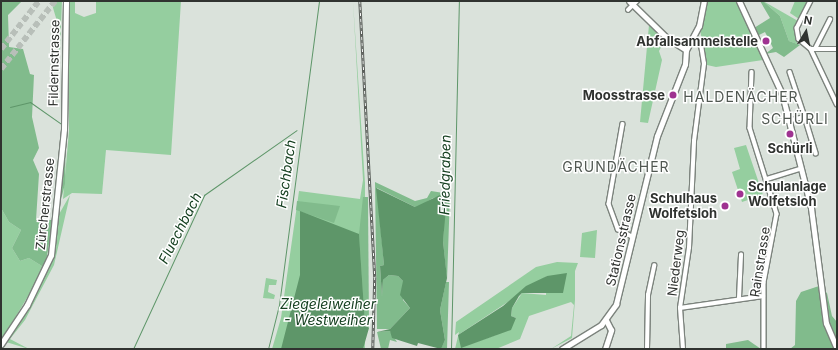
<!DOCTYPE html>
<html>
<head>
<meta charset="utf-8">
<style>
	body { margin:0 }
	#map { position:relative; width:838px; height:350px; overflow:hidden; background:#dae2db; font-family:Inter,sans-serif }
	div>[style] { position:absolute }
	.green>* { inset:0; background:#95ce9f }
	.forest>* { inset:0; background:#81bb8c }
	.water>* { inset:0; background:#5e9669 }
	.stream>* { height:1px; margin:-0.5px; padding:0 0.5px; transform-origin:0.5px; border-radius:0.5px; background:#5e9669 }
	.highway-tunnel>* { height:6px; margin-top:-3px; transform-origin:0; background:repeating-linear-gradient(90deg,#b8bfb9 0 6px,transparent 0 9px) }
	.roads { filter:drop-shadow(1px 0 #7c837d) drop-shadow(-1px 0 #7c837d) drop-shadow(0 1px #7c837d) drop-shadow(0 -1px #7c837d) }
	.street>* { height:3.5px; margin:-1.75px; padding:0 1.75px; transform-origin:1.75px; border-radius:1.75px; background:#fff }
	.secondary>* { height:5px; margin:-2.5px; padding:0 2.5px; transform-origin:2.5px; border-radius:2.5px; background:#fff }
	.rail>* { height:2.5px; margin-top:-1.25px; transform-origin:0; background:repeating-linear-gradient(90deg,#fff 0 3px,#595d59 0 6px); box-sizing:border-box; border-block:1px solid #595d59 }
	.dots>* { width:11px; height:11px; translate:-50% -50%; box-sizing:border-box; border:2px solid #fff; border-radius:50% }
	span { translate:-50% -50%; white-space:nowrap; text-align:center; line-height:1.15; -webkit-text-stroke:3px #fff; paint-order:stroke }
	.poi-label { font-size:13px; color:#303330; font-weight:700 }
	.right { translate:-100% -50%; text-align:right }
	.left { translate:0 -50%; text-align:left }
	.street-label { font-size:13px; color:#303330 }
	.neighbourhood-label { font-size:14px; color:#515852; letter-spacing:1px }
	.water-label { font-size:14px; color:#164021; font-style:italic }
	.frame { position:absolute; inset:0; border:2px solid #303330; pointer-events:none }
	.north { position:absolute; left:786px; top:12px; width:40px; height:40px; -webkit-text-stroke:3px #fff; paint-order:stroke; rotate:10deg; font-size:11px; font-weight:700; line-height:16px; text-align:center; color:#303330 }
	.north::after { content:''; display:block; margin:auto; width:14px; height:18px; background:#303330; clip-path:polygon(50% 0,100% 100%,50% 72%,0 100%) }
</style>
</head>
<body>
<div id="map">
	<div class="green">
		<i style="clip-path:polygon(51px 1px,62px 1px,60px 51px,57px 45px,56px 18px)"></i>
		<i style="clip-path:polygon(69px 1px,75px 1px,75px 13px,84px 17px,96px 13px,96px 1px,181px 1px,171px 155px,106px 150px,102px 194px,72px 193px,63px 199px,69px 131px)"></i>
		<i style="clip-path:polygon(353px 1px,365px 183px,365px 349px,272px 349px,281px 318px,299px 191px,360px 199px,363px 180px)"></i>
		<i style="clip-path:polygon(706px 1px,736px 1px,763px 60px,716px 67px,707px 65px,700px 30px)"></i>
		<i style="clip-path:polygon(763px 1px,798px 21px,797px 44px,789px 41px,780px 16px)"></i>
		<i style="clip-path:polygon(795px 1px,809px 1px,799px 19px,790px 13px)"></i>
		<i style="clip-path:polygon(649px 25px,665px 40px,659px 51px,662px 60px,648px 123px,640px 122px)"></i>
		<i style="clip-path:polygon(746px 145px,763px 195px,742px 202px,732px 172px,740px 169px,734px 148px)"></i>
		<i style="clip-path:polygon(70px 195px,54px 265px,25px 320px,10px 339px,29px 349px,6px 342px,1px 349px,49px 269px,58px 216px)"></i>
		<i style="clip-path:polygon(1px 208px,9px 222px,21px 230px,12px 248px,20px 261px,29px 258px,45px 268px,1px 341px)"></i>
		<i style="clip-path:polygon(597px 230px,595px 258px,580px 257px,582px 233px)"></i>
		<i style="clip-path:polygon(evenodd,557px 262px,578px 263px,575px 271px,575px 300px,572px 338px,551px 349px,571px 336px,574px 305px,571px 302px,529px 316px,520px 339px,496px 349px,455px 349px,459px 332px,455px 335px,456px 322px,536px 267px,557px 262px,547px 276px,546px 295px,522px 293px,512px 308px,511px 316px,516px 318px,496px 335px,473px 343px,458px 335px,547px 276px)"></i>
		<i style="clip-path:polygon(266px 278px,277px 280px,276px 285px,269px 285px,268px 292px,275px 295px,274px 299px,263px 298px)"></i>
	</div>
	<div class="forest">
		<i style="clip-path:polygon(1px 1px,22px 1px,8px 15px,9px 47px,23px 49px,30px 74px,34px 75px,32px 117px,39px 148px,33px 160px,39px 174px,36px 220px,53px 220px,45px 268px,29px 258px,20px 261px,12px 248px,21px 230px,9px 222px,1px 208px)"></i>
		<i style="clip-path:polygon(760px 1px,763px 1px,780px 16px,789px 41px,800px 45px,784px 57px,776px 52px,765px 54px,773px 48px,765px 32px,757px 36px,754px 28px,770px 18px)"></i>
		<i style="clip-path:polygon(66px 128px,65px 184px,58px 211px)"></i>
		<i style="clip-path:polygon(375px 182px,415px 201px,427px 198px,431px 191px,450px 194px,447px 281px,443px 241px,445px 196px,433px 198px,417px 208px,377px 188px,384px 265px,380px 266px,382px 296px,383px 280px,389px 275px,398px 276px,403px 281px,403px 300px,410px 308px,390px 329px,377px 329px)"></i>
		<i style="clip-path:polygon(363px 197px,368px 197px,369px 328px,365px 324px,359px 234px)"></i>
		<i style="clip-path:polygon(297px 201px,340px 206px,334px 223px,296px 210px)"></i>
		<i style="clip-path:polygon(446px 282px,449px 282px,447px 349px,441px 348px,445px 340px,440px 310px)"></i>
		<i style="clip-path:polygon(819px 286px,827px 293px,832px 316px,837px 322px,837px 349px,790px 349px,795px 345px,796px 301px,801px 292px)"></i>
		<i style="clip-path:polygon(390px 331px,397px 342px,390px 340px,388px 349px,381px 349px,377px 332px)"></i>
		<i style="clip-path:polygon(748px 340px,761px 349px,726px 349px,726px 344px)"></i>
	</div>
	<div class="water">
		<i style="clip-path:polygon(376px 188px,415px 207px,440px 195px,447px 197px,443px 241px,447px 278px,440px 310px,445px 340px,441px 349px,418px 343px,417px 346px,392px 338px,390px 331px,377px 332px,390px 329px,410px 308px,400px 295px,403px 281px,398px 276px,389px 275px,383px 280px,382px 296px,380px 266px,384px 265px)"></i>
		<i style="clip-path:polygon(300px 211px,359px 234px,365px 324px,369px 328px,363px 349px,281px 349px,300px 275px)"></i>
		<i style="clip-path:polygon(567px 273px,563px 293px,522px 293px,519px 296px,512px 308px,511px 316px,516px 318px,511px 330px,461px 348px,458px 335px,503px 306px,526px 286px,547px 276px)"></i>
	</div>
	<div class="stream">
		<i style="left:10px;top:107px;width:21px;rotate:-14deg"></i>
		<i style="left:30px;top:102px;width:38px;rotate:35deg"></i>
		<i style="left:133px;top:349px;width:170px;rotate:-65.2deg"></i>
		<i style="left:204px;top:195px;width:113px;rotate:-35deg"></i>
		<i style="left:268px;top:349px;width:45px;rotate:-76deg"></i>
		<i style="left:279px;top:305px;width:307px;rotate:-82.5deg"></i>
		<i style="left:451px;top:349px;width:348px;rotate:-88.7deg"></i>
	</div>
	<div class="highway-tunnel">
		<i style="left:1px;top:49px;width:61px;rotate:-51.6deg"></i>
		<i style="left:1px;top:69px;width:87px;rotate:-51.5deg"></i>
	</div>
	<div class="roads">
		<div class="street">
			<i style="left:811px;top:1px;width:30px;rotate:117deg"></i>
			<i style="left:797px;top:28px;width:11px;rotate:80deg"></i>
			<i style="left:799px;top:39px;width:16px;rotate:40deg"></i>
			<i style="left:811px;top:49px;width:26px"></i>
			<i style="left:628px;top:10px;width:13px;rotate:-45deg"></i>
			<i style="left:811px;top:49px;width:61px;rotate:64.7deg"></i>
			<i style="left:815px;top:49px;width:33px;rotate:-63deg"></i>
			<i style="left:752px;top:72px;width:56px;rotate:92deg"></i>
			<i style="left:750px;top:128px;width:90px;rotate:72.6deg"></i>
			<i style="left:777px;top:214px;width:70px;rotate:100.7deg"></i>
			<i style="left:764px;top:283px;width:66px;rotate:90deg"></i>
			<i style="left:790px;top:72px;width:47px;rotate:71.6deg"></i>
			<i style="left:787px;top:121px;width:18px;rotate:-13deg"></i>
			<i style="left:805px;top:117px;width:38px;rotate:73deg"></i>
			<i style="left:623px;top:124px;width:81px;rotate:99.9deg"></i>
			<i style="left:609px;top:204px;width:27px;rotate:70deg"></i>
			<i style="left:618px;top:229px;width:17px;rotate:28deg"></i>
			<i style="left:767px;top:179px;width:34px;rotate:-17deg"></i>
			<i style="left:739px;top:298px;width:43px;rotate:-87.3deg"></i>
			<i style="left:680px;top:308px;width:84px;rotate:-8.2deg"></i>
			<i style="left:647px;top:349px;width:54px;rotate:-88.9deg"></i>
			<i style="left:648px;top:295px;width:30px;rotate:-78deg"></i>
			<i style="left:683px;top:349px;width:41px;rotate:-94.2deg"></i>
			<i style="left:680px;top:308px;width:61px;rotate:-81.5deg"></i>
			<i style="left:689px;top:248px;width:107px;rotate:-87.3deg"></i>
			<i style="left:694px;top:141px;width:78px;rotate:-82.6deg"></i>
			<i style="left:704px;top:64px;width:18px;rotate:-99deg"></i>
			<i style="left:701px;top:46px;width:9px;rotate:-144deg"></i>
		</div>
		<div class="secondary">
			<i style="left:629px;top:1px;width:53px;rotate:44.2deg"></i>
			<i style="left:667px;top:38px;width:22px;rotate:32deg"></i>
			<i style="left:739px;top:1px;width:102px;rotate:65.2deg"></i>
			<i style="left:782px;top:94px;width:118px;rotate:75.7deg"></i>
			<i style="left:811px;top:208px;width:116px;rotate:82.6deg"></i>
			<i style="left:826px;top:323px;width:28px;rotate:67deg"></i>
			<i style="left:686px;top:50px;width:27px;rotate:-62deg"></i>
			<i style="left:699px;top:26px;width:25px;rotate:-79deg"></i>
			<i style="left:1px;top:344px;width:47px;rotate:-56.3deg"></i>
			<i style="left:27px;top:305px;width:55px;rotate:-64.4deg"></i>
			<i style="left:51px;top:255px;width:127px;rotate:-84.1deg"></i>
			<i style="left:64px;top:129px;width:128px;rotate:-89.1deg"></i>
			<i style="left:562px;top:349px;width:46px;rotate:-31.6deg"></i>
			<i style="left:601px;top:325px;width:26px;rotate:-54deg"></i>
			<i style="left:616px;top:304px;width:173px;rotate:-76.3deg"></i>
			<i style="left:657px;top:136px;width:77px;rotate:-68.7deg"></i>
			<i style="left:685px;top:64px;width:14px;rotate:-86deg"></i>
			<i style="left:605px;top:349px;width:20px;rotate:-72deg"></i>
			<i style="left:611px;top:330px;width:11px;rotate:-117deg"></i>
		</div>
	</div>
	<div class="rail">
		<i style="left:360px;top:1px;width:276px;rotate:86.9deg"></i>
		<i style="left:375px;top:277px;width:72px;rotate:91.6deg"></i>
	</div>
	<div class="dots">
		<i style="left:766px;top:41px;background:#9f3291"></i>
		<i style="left:673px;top:95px;background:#9f3291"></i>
		<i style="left:790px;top:134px;background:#9f3291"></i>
		<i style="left:740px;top:194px;background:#9f3291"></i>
		<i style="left:725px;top:206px;background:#9f3291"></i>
	</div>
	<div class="poi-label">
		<span class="right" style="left:758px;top:41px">Abfallsammelstelle</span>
		<span class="right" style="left:665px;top:95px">Moosstrasse</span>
		<span style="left:790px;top:148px">Schürli</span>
		<span class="left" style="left:748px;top:194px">Schulanlage<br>Wolfetsloh</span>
		<span class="right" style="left:717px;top:206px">Schulhaus<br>Wolfetsloh</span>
	</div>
	<div class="street-label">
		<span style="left:54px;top:63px;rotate:-89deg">Fildernstrasse</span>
		<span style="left:45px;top:204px;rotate:-84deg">Zürcherstrasse</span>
		<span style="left:621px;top:240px;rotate:-77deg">Stationsstrasse</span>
		<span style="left:760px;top:262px;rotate:-81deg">Rainstrasse</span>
		<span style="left:676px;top:263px;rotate:-83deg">Niederweg</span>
	</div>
	<div class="neighbourhood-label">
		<span style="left:741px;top:97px">HALDENÄCHER</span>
		<span style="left:795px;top:119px">SCHÜRLI</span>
		<span style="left:616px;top:167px">GRUNDÄCHER</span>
	</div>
	<div class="water-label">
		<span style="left:286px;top:174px;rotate:-82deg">Fischbach</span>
		<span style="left:445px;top:175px;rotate:-89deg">Friedgraben</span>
		<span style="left:180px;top:228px;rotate:-63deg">Fluechbach</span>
		<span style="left:328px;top:312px">Ziegeleiweiher<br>- Westweiher</span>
	</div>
	<div class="frame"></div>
	<div class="north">N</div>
</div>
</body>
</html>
